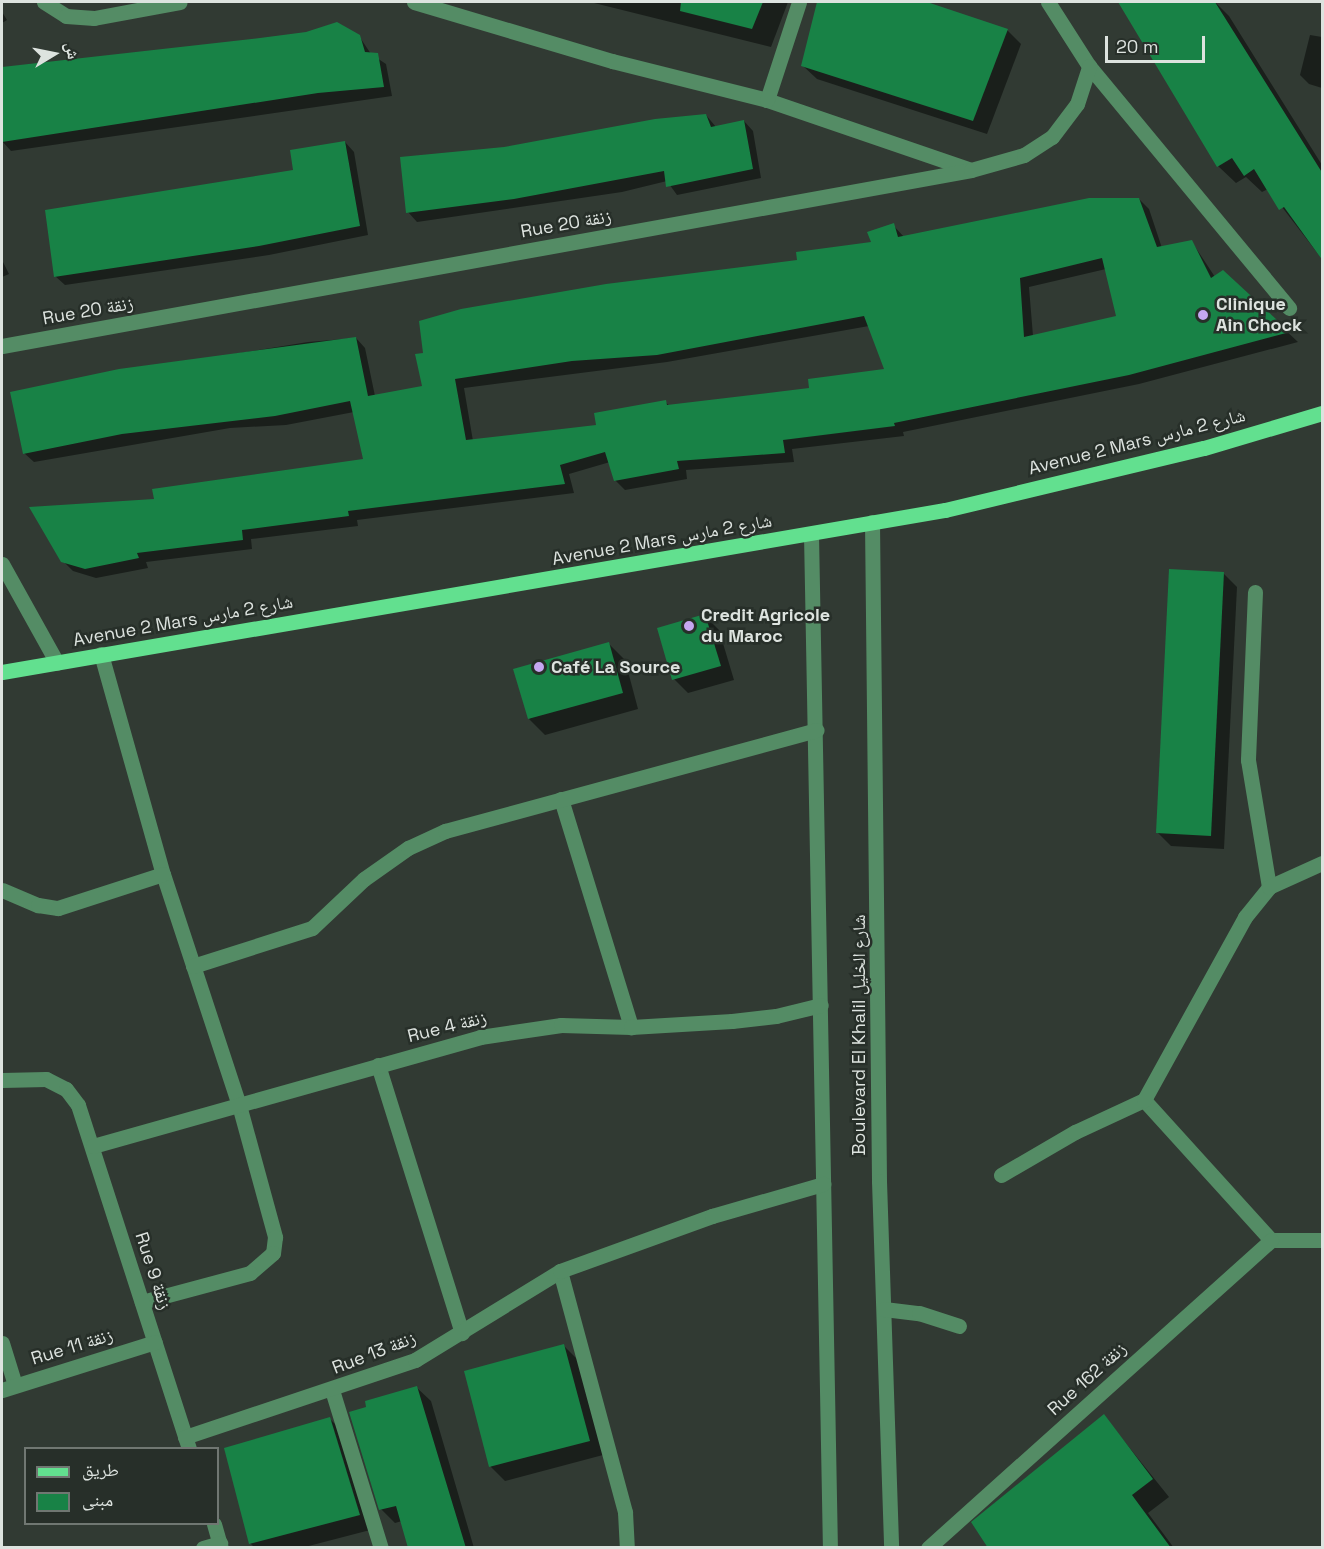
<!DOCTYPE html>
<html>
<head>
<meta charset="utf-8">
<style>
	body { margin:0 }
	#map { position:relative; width:1324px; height:1549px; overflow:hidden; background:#313a33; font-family:"Space Grotesk","Noto Naskh Arabic",sans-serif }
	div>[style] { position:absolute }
	.shadow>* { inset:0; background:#0007 }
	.building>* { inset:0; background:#188246 }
	.minor>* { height:15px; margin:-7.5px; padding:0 7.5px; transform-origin:7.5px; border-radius:7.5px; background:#548c65 }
	.major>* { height:15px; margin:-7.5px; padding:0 7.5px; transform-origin:7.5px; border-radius:7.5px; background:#62e08f }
	.dots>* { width:16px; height:16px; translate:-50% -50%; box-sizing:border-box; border:3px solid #272f29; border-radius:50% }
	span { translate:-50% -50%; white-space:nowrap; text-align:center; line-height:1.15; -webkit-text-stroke:5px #272f29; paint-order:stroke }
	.street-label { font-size:18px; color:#dde3df }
	.poi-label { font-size:18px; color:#dde3df; font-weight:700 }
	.left { translate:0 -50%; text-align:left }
	.frame { position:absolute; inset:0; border:3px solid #dde3df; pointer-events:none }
	.legend { position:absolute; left:24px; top:1447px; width:195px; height:78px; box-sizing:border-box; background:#272f29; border:2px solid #707772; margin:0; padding:8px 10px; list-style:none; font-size:18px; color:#dde3df }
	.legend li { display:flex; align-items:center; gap:12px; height:30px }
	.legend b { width:30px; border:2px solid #707772 }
	.north { position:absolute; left:24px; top:24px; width:60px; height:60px; -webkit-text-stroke:4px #272f29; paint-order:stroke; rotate:80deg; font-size:16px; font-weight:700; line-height:24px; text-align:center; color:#dde3df }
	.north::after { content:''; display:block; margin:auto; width:21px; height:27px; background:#dde3df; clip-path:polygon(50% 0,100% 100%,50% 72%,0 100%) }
	.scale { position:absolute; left:1105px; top:36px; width:100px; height:27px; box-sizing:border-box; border:3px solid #dde3df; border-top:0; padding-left:8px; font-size:18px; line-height:21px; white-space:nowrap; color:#dde3df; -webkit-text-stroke:4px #272f29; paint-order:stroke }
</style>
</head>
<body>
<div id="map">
	<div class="shadow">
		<i style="clip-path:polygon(590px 2px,788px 2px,771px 47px)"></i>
		<i style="clip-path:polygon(818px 2px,919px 2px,1007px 30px,1021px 44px,987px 134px,817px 79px,802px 65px)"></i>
		<i style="clip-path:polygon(1120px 2px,1188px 2px,1194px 10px,1215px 2px,1229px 16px,1322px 165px,1322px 259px,1268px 189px,1262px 192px,1246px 177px,1236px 183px,1218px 166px)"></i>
		<i style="clip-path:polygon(2px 12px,7px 20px,2px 23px)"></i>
		<i style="clip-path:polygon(1310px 35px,1322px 37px,1322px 88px,1309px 84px,1300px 75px)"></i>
		<i style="clip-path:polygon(359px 36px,371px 54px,386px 64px,392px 96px,11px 151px,2px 141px,2px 69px,260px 39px)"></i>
		<i style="clip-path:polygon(706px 115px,716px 127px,744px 121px,753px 131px,761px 178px,677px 195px,667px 181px,622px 192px,417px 222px,408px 212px,504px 149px)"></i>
		<i style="clip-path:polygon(345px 142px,354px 152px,368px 235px,269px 255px,65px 285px,55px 276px,295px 171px)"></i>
		<i style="clip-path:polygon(evenodd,1139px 199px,1149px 209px,1162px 248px,1192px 242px,1215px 277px,1223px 272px,1298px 342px,1139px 384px,903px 432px,904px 436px,792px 449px,794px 462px,686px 470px,687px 479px,625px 490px,615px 480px,610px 462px,569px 474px,574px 493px,357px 520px,358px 526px,251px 539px,252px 549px,146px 562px,148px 568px,96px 578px,73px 571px,63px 561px,155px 500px,364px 460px,354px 412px,286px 425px,230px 428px,34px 462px,24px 453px,69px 381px,308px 342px,356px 338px,365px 348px,375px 396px,423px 387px,799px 261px,873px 244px,893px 225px,904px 237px,1139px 199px,1106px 269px,1118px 317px,1033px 336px,1029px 287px,1106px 269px,1139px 199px,869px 326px,886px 371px,811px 389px,670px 406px,665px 402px,598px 426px,473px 441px,464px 388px,667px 362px,869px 326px)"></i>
		<i style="clip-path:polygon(2px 260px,9px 274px,2px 277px)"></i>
		<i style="clip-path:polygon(1223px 573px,1237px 587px,1224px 849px,1171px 846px,1157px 832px)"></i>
		<i style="clip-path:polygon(705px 616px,719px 630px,734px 680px,688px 693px,674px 679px)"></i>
		<i style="clip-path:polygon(609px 644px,625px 660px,638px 709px,545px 735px,529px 719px)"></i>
		<i style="clip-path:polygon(564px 1346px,578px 1360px,603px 1455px,505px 1481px,491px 1467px,466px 1372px)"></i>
		<i style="clip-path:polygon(416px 1387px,431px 1401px,474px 1548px,410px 1548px,402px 1521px,395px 1523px,381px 1509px)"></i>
		<i style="clip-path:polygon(1104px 1416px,1169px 1497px,1148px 1513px,1174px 1548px,990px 1548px)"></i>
		<i style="clip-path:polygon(330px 1419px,344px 1433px,374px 1529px,301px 1548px,255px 1548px,250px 1543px)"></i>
	</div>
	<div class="building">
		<i style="clip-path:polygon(681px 2px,763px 2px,752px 29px,680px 11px)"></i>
		<i style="clip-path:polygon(817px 2px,927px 2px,1008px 29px,973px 121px,801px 66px)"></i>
		<i style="clip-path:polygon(1118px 2px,1215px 2px,1323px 174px,1323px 261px,1284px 207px,1279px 210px,1254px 169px,1244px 176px,1232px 158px,1217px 167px)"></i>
		<i style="clip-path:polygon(337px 22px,360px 35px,365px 52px,378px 53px,384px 87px,318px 93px,2px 142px,2px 67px,260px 38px,306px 32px)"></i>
		<i style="clip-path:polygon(706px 114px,711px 127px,744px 120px,753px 169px,666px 187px,664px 171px,514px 199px,406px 213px,400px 157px,504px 147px,655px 119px)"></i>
		<i style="clip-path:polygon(345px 141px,360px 226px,259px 246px,54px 277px,45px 210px,293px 170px,290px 150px)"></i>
		<i style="clip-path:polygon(evenodd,1089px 198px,1139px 198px,1157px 247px,1192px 240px,1211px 278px,1223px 270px,1290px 332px,1129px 375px,894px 423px,895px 426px,783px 440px,785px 453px,677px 461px,679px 469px,614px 481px,605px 452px,560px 465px,565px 484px,348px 511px,349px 516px,242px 530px,243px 540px,137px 553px,139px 558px,85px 569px,61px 562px,29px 507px,154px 499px,152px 489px,363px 459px,350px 401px,275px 416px,122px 434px,23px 454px,10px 392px,119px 369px,356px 337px,368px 396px,422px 386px,415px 354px,423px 353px,419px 321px,461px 309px,606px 284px,797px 260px,796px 252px,871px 242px,867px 232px,894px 223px,898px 237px,1089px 198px,1102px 258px,1116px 316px,1024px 337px,1020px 278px,1102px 258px,1089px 198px,864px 316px,884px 369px,808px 379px,809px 388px,667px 405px,666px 400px,594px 413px,596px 425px,466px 440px,455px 379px,572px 361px,657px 355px,864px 316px)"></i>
		<i style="clip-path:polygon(1169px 569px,1224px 572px,1211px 836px,1156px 833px)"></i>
		<i style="clip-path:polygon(705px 614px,721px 666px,672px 680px,657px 628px)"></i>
		<i style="clip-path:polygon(609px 642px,623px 693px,528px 719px,513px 669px)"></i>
		<i style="clip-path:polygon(564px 1344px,590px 1441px,489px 1467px,464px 1371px)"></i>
		<i style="clip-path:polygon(417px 1386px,442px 1469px,466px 1548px,408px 1548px,396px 1506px,379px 1510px,349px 1412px,366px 1407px,365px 1401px)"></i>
		<i style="clip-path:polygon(1104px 1414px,1153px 1479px,1132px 1495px,1171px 1548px,988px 1548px,971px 1522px)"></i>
		<i style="clip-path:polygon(330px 1417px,360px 1515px,249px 1544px,224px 1448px)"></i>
	</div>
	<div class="minor">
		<i style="left:44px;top:2px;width:26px;rotate:32deg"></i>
		<i style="left:66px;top:16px;width:28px;rotate:4deg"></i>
		<i style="left:94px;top:18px;width:87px;rotate:-10.5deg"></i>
		<i style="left:414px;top:2px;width:207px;rotate:16.6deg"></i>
		<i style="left:612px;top:61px;width:160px;rotate:14.1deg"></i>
		<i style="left:767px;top:100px;width:213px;rotate:18.9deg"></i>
		<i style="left:1048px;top:2px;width:76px;rotate:57.4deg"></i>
		<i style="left:1089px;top:66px;width:314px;rotate:50.4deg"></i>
		<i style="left:767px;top:100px;width:103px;rotate:-71.9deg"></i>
		<i style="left:2px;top:346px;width:985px;rotate:-10.29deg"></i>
		<i style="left:971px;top:170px;width:55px;rotate:-15.8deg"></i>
		<i style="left:1024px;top:155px;width:33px;rotate:-33deg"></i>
		<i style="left:1052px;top:137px;width:41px;rotate:-52.9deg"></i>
		<i style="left:1077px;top:104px;width:40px;rotate:-72deg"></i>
		<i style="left:872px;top:522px;width:659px;rotate:89.39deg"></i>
		<i style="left:879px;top:1181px;width:367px;rotate:88.1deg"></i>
		<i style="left:811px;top:534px;width:1014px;rotate:88.93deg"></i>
		<i style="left:2px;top:564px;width:113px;rotate:60.9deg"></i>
		<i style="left:1255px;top:592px;width:168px;rotate:92.4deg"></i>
		<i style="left:1248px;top:760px;width:129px;rotate:80.6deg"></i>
		<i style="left:101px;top:654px;width:229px;rotate:74.3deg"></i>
		<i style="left:163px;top:874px;width:243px;rotate:71.8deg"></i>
		<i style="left:239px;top:1105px;width:137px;rotate:74.7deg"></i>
		<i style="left:275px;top:1237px;width:16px;rotate:97deg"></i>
		<i style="left:273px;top:1253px;width:30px;rotate:139deg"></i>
		<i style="left:250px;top:1273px;width:112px;rotate:165deg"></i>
		<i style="left:561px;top:799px;width:239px;rotate:72.9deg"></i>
		<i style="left:2px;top:890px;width:39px;rotate:23deg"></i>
		<i style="left:38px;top:905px;width:20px;rotate:9deg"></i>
		<i style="left:58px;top:908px;width:110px;rotate:-17.9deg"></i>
		<i style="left:193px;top:966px;width:125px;rotate:-17.7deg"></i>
		<i style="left:312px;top:928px;width:71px;rotate:-43.3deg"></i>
		<i style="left:364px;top:879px;width:54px;rotate:-35.2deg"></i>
		<i style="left:408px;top:848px;width:41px;rotate:-24.7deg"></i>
		<i style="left:445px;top:831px;width:385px;rotate:-15.2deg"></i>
		<i style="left:378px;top:1065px;width:281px;rotate:72.6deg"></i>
		<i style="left:2px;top:1080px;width:44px;rotate:-1.3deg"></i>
		<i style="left:46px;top:1079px;width:22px;rotate:27deg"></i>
		<i style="left:66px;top:1089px;width:20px;rotate:53deg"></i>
		<i style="left:78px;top:1105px;width:361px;rotate:72.1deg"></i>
		<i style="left:1144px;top:1100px;width:189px;rotate:47.8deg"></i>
		<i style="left:93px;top:1146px;width:402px;rotate:-15.7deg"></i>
		<i style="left:480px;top:1037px;width:82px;rotate:-8.4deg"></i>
		<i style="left:561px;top:1025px;width:70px;rotate:1.6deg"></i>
		<i style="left:631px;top:1027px;width:101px;rotate:-3.4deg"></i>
		<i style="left:732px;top:1021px;width:44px;rotate:-6.5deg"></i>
		<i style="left:776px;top:1016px;width:46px;rotate:-13.7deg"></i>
		<i style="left:1001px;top:1175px;width:86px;rotate:-30.2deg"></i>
		<i style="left:1075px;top:1132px;width:76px;rotate:-24.9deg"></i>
		<i style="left:1144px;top:1100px;width:209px;rotate:-61.1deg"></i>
		<i style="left:1245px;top:917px;width:38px;rotate:-51deg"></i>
		<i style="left:1269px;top:887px;width:58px;rotate:-24.4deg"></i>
		<i style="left:1271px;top:1240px;width:51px"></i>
		<i style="left:560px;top:1271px;width:250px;rotate:74.9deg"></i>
		<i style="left:625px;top:1512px;width:36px;rotate:87deg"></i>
		<i style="left:884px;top:1309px;width:35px;rotate:7deg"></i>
		<i style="left:919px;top:1313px;width:42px;rotate:18deg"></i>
		<i style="left:2px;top:1343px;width:44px;rotate:72.8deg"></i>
		<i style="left:2px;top:1390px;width:160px;rotate:-17.4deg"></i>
		<i style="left:332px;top:1390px;width:165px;rotate:72.8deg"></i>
		<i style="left:185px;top:1437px;width:243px;rotate:-18.5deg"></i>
		<i style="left:415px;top:1360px;width:170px;rotate:-31.5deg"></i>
		<i style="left:560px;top:1271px;width:162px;rotate:-19.9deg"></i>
		<i style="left:712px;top:1216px;width:116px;rotate:-16.1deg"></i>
		<i style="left:214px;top:1524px;width:25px;rotate:74deg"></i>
		<i style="left:203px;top:1548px;width:18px;rotate:-16deg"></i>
		<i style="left:928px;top:1548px;width:461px;rotate:-41.9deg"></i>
	</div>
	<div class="major">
		<i style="left:2px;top:672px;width:957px;rotate:-9.75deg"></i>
		<i style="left:945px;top:510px;width:266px;rotate:-13.5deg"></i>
		<i style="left:1204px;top:448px;width:123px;rotate:-16.5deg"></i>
	</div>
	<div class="dots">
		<i style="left:1203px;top:315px;background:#c5a7f1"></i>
		<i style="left:689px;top:626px;background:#c5a7f1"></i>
		<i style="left:539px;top:667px;background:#c5a7f1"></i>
	</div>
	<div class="street-label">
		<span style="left:566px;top:224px;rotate:-10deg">Rue 20 زنقة</span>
		<span style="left:88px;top:311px;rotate:-10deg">Rue 20 زنقة</span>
		<span style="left:1137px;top:442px;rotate:-14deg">Avenue 2 Mars شارع 2 مارس</span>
		<span style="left:662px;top:540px;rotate:-10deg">Avenue 2 Mars شارع 2 مارس</span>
		<span style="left:183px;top:621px;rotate:-10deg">Avenue 2 Mars شارع 2 مارس</span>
		<span style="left:447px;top:1027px;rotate:-14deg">Rue 4 زنقة</span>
		<span style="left:859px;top:1035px;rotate:-90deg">Boulevard El Khalil شارع الخليل</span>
		<span style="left:153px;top:1271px;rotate:72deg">Rue 9 زنقة</span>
		<span style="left:72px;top:1347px;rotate:-17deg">Rue 11 زنقة</span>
		<span style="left:374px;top:1353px;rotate:-21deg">Rue 13 زنقة</span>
		<span style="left:1087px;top:1379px;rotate:-42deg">Rue 162 زنقة</span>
	</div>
	<div class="poi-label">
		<span class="left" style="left:1216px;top:315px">Clinique<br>Ain Chock</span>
		<span class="left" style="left:701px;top:626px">Credit Agricole<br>du Maroc</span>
		<span class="left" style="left:551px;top:667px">Café La Source</span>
	</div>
	<div class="frame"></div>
	<ul class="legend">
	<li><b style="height:8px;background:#62e08f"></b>طريق</li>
	<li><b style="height:16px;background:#188246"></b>مبنى</li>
	</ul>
	<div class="north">ش</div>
	<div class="scale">20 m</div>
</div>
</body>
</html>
